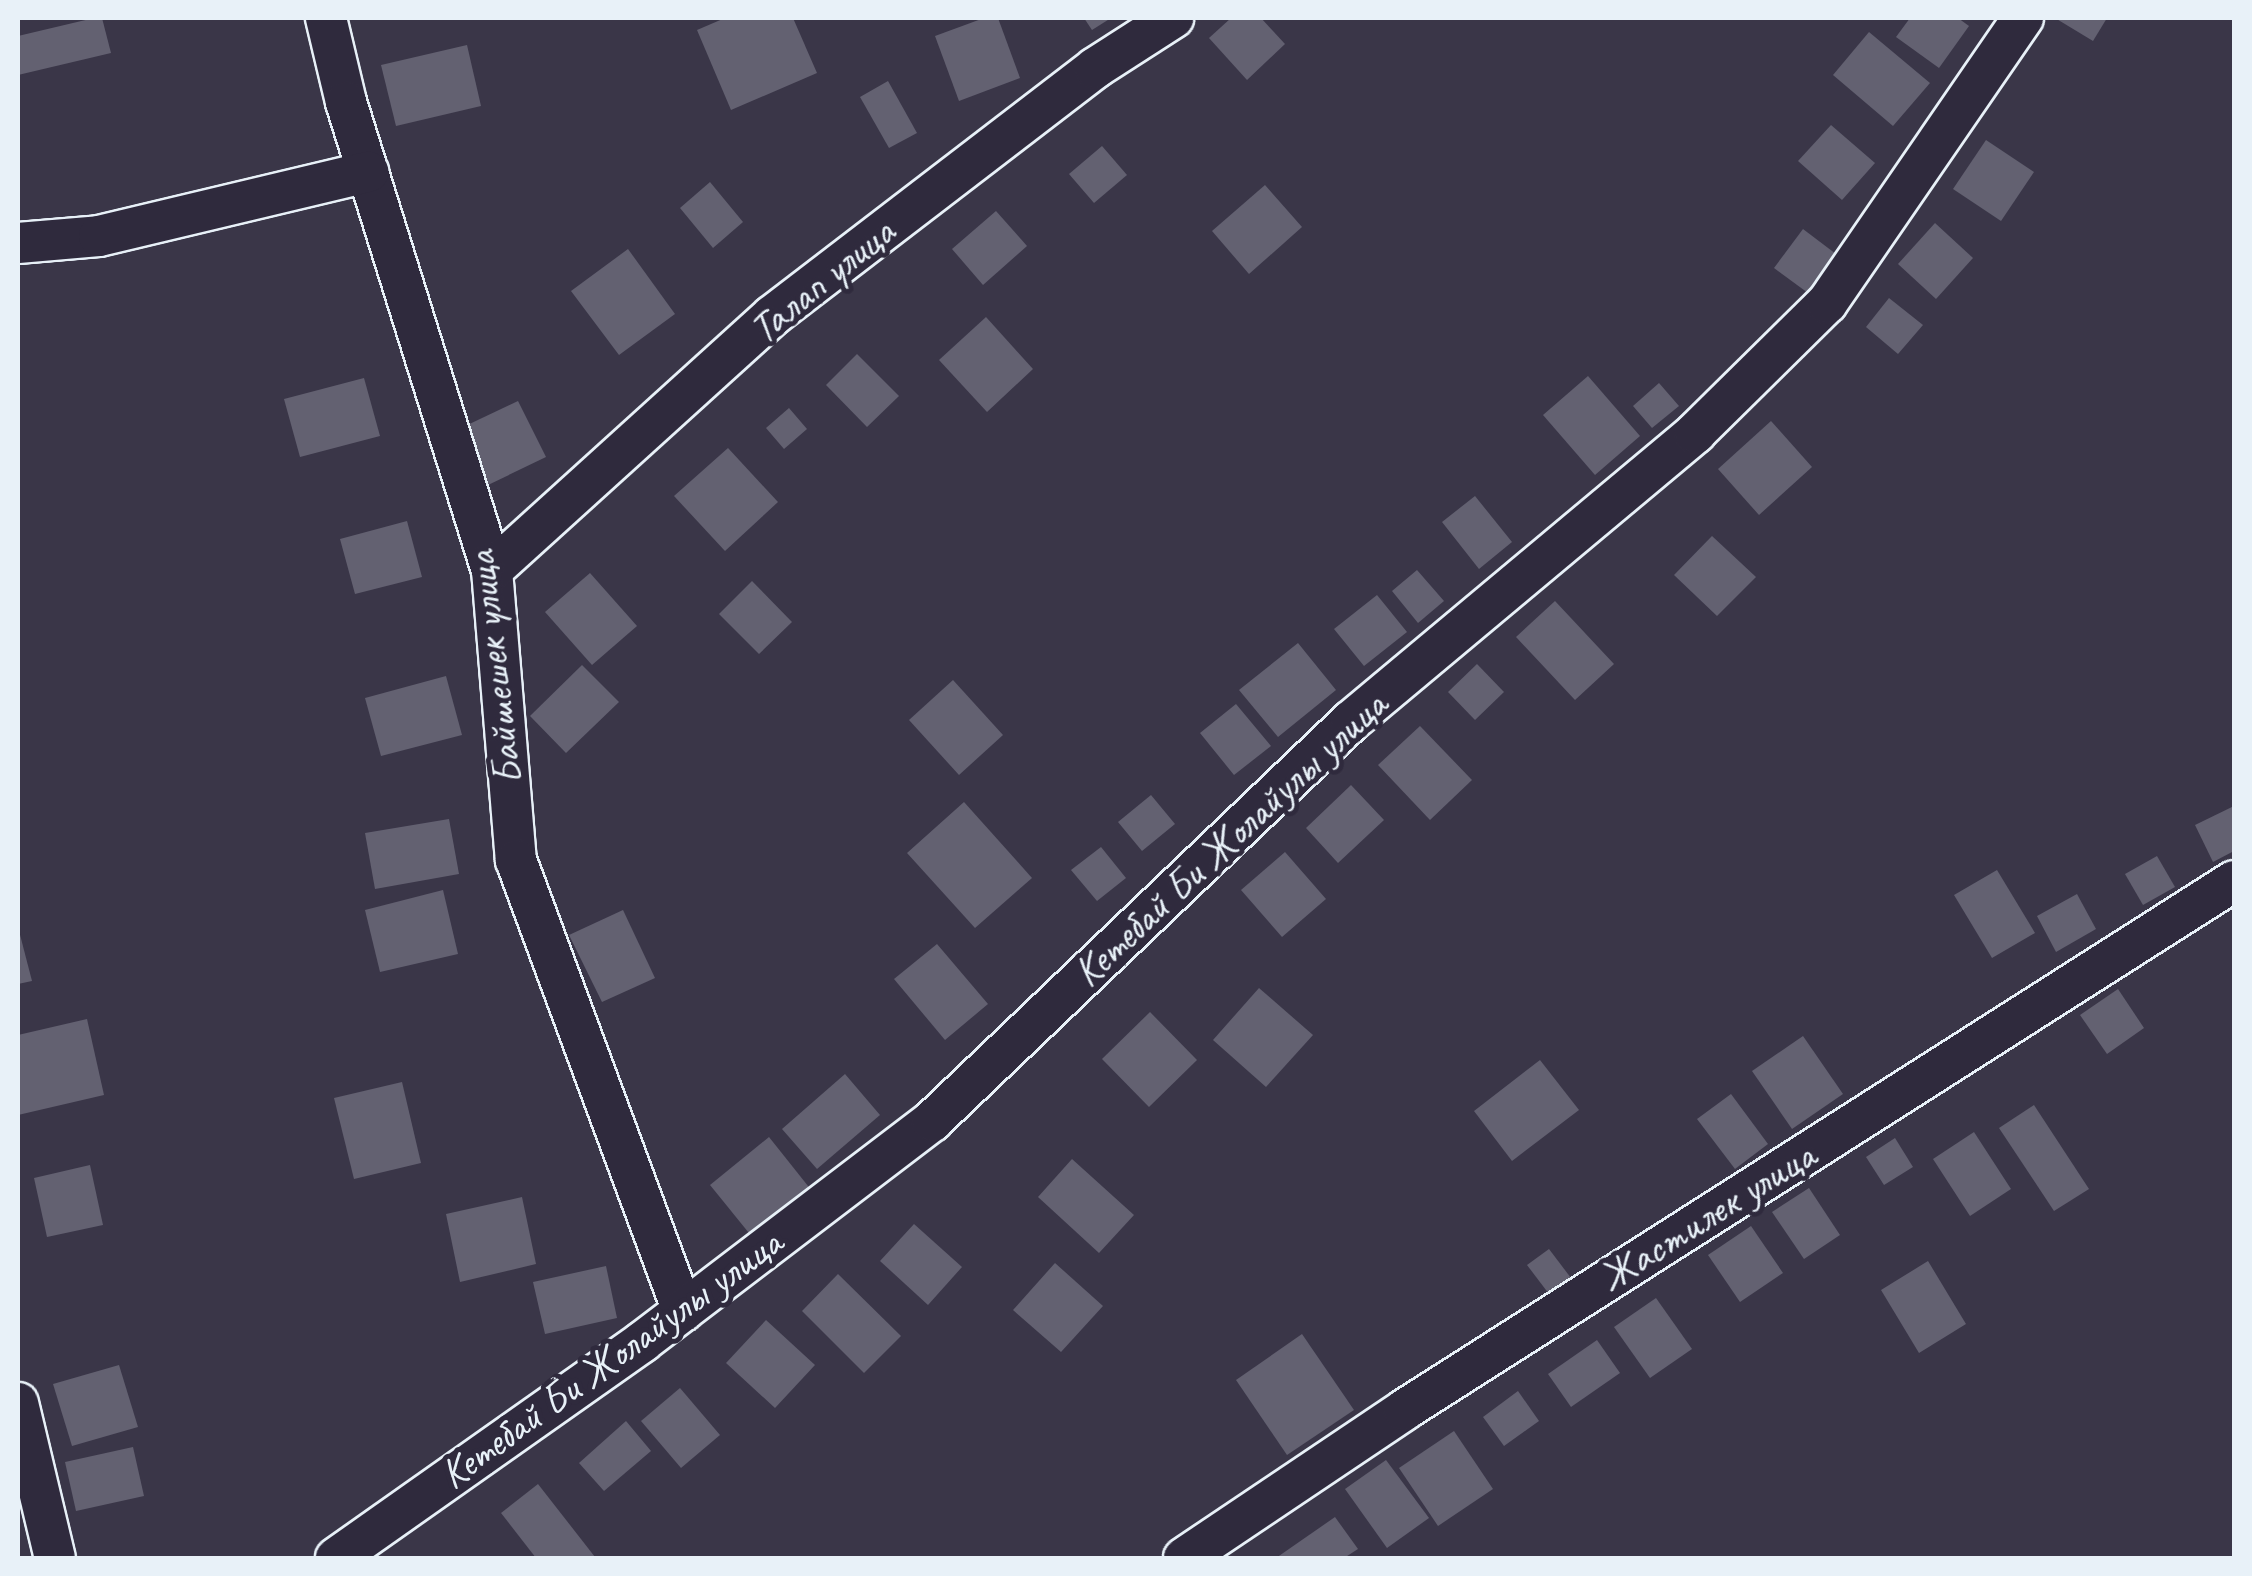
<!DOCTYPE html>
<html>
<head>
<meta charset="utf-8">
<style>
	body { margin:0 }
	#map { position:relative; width:2252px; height:1576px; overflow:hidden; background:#3a3648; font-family:Caveat,sans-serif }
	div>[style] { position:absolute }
	.building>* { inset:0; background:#636171 }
	.roads { filter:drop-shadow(2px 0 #e8f1f8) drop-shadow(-2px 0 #e8f1f8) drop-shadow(0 2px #e8f1f8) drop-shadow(0 -2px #e8f1f8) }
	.street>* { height:40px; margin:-20px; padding:0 20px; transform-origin:20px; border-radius:20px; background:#2f2a3d }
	span { translate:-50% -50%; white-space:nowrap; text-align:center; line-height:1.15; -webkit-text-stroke:10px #2f2a3d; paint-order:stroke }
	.street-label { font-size:42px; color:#e8f1f8 }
	.frame { position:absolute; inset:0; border:20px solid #e8f1f8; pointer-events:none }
</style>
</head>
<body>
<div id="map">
	<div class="building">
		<i style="clip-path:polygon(94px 18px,102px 18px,111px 53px,18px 75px,18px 36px)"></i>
		<i style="clip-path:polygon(725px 18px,793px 18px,817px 73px,731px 110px,697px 30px)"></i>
		<i style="clip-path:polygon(984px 18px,998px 18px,1020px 78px,959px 101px,935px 36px)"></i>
		<i style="clip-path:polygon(1084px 18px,1111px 18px,1092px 30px)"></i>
		<i style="clip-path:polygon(1231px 18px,1261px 18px,1285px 44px,1247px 80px,1209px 38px)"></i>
		<i style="clip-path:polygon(1910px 18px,1958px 18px,1969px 26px,1939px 68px,1896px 37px)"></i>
		<i style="clip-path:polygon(2055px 18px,2107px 18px,2093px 41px)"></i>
		<i style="clip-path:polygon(1869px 32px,1930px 83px,1893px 126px,1833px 75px)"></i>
		<i style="clip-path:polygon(467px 45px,481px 106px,396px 126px,381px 65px)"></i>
		<i style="clip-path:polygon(888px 81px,917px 133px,889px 148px,860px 97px)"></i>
		<i style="clip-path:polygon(1831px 125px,1875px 163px,1842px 200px,1798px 161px)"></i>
		<i style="clip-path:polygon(1986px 140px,2034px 172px,2001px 221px,1953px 189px)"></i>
		<i style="clip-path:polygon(1102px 146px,1127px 175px,1094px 203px,1069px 174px)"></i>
		<i style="clip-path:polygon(710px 182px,743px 222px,713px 248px,680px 208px)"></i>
		<i style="clip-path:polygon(1265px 185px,1302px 227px,1249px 274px,1212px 231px)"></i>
		<i style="clip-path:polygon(996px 211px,1027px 246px,983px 285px,952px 249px)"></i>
		<i style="clip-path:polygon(1935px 223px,1973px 258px,1936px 299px,1898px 264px)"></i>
		<i style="clip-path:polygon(1803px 229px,1836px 254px,1808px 293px,1774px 268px)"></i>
		<i style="clip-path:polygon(628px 249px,675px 314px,619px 355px,571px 291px)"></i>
		<i style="clip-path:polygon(1889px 298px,1923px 325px,1898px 354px,1866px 327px)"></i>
		<i style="clip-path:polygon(986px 317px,1033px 369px,987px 412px,939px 360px)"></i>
		<i style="clip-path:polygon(857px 354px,899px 396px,867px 427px,826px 385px)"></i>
		<i style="clip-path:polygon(1588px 376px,1640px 436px,1595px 475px,1543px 415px)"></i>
		<i style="clip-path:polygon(364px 378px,380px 436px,300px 457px,284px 399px)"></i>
		<i style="clip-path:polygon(1659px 383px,1679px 406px,1652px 428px,1633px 406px)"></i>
		<i style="clip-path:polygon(518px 401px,546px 457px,488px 485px,461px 428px)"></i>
		<i style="clip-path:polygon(789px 408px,807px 429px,784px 449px,766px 428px)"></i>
		<i style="clip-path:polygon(1771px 421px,1812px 467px,1759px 515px,1718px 469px)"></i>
		<i style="clip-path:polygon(728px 448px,778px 502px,725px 551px,674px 496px)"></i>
		<i style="clip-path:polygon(1475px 496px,1512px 542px,1479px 569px,1442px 522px)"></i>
		<i style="clip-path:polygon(407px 521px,422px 577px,355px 594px,340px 539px)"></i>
		<i style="clip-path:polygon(1712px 536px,1756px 577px,1717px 616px,1674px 575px)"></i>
		<i style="clip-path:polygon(1417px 570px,1444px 601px,1418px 623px,1392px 591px)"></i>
		<i style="clip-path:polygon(590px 573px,637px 626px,592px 665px,545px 612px)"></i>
		<i style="clip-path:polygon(752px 581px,792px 622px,759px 654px,719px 614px)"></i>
		<i style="clip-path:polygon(1377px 595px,1407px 632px,1364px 666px,1334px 629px)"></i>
		<i style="clip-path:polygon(1555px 601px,1614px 664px,1575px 700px,1516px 637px)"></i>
		<i style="clip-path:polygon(1298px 643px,1336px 690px,1278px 737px,1239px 690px)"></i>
		<i style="clip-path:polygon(1477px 664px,1504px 692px,1475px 720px,1448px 692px)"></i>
		<i style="clip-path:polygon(582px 665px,619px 702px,566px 753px,530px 716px)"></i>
		<i style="clip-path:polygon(446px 676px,462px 735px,381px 756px,365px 698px)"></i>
		<i style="clip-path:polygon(953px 680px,1003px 735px,959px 775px,909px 720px)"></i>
		<i style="clip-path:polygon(1236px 704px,1271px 746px,1234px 775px,1200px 733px)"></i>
		<i style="clip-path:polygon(1420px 726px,1472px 780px,1430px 820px,1378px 765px)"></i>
		<i style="clip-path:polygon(1351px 785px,1384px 820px,1338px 863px,1306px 828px)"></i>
		<i style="clip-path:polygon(1151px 795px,1175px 824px,1142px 851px,1118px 822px)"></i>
		<i style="clip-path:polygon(964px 802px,1032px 878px,975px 928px,907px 853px)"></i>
		<i style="clip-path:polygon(2234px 806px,2234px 851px,2213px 862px,2195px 825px)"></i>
		<i style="clip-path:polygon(449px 819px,459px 874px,375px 889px,365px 833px)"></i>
		<i style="clip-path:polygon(1101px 847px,1126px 878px,1097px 901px,1071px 870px)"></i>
		<i style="clip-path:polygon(1285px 852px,1326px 899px,1282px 937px,1241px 890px)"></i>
		<i style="clip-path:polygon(2157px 856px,2175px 887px,2143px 905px,2125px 874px)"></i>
		<i style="clip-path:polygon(1997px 870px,2035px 933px,1992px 958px,1954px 895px)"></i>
		<i style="clip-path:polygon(443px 890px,458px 954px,380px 972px,365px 910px)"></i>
		<i style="clip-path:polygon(2077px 894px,2096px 929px,2056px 952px,2037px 916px)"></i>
		<i style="clip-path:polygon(623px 910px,655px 978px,602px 1002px,569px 935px)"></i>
		<i style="clip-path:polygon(18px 927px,32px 981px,18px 984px)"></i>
		<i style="clip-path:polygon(937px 944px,988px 1004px,945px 1040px,894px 979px)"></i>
		<i style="clip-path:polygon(1259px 988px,1313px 1035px,1266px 1087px,1213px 1040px)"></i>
		<i style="clip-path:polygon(2118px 989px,2144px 1028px,2107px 1054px,2080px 1015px)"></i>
		<i style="clip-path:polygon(1150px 1012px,1197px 1060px,1149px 1107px,1102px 1059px)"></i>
		<i style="clip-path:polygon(87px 1019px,104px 1095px,18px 1115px,18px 1035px)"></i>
		<i style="clip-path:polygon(1803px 1036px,1843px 1094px,1792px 1129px,1752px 1071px)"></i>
		<i style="clip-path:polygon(1540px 1060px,1579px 1110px,1512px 1161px,1474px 1111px)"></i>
		<i style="clip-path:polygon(845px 1074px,880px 1115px,817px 1169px,782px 1129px)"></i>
		<i style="clip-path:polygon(402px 1082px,421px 1163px,354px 1179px,334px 1098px)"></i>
		<i style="clip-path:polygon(1731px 1094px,1768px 1144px,1735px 1169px,1697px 1119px)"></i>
		<i style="clip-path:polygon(2034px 1105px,2089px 1189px,2054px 1211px,1999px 1128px)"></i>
		<i style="clip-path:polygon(1974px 1132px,2011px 1189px,1970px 1216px,1933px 1159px)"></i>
		<i style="clip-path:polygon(769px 1137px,812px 1191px,753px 1238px,710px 1185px)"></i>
		<i style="clip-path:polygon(1895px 1138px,1913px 1167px,1884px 1185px,1866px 1157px)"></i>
		<i style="clip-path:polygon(1072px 1159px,1134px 1215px,1099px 1253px,1038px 1197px)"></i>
		<i style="clip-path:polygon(90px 1165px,103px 1225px,47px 1237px,34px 1178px)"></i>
		<i style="clip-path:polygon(1809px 1188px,1840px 1235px,1804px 1259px,1772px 1212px)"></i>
		<i style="clip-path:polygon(522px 1197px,536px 1264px,460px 1282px,446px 1214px)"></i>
		<i style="clip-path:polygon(914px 1224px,962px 1267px,928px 1305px,880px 1261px)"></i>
		<i style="clip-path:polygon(1751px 1226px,1783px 1273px,1740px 1302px,1708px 1255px)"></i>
		<i style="clip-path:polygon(1549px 1249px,1571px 1278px,1549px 1294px,1527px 1265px)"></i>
		<i style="clip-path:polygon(1928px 1261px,1966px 1324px,1919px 1353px,1881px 1290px)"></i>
		<i style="clip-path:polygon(1055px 1263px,1103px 1306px,1061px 1352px,1013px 1310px)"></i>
		<i style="clip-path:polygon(606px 1266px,617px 1318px,545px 1334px,533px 1282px)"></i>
		<i style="clip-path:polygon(838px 1274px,901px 1336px,864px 1373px,802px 1311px)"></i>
		<i style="clip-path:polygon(1656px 1298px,1692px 1349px,1650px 1378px,1614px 1327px)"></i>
		<i style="clip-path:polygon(766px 1320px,815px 1365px,775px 1408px,726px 1363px)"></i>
		<i style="clip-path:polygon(1302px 1334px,1354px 1410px,1287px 1455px,1236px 1380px)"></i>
		<i style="clip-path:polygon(1597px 1340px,1620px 1373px,1571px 1407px,1548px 1374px)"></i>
		<i style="clip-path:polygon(119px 1365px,138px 1427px,72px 1446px,53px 1384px)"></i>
		<i style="clip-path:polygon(680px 1388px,720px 1435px,681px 1468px,641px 1421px)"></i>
		<i style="clip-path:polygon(1518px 1391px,1539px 1421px,1504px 1446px,1483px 1417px)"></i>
		<i style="clip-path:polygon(626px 1421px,651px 1451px,604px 1491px,579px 1463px)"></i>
		<i style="clip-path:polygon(1454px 1431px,1493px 1489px,1438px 1526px,1399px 1468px)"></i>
		<i style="clip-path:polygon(133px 1447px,144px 1496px,76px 1511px,65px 1462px)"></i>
		<i style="clip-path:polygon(1386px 1460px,1429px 1518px,1387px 1548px,1345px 1489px)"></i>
		<i style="clip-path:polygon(538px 1484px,595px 1557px,593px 1558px,536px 1558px,501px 1513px)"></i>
		<i style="clip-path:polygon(1335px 1517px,1358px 1549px,1344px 1558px,1276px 1558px)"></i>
	</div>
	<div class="roads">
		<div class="street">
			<i style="left:326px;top:18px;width:86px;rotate:76.6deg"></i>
			<i style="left:346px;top:102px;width:490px;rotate:72.7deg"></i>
			<i style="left:492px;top:570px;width:291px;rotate:85.3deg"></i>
			<i style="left:516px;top:860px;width:481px;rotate:69.7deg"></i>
			<i style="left:18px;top:243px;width:81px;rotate:-4.9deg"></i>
			<i style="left:99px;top:236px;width:277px;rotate:-13.4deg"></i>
			<i style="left:492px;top:570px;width:378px;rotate:-42.2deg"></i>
			<i style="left:772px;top:316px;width:407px;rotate:-37.5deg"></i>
			<i style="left:1095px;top:68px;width:93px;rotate:-32.7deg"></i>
			<i style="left:18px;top:1403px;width:159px;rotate:76.6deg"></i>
			<i style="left:336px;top:1558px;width:375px;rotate:-35.2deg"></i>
			<i style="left:642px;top:1342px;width:365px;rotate:-37.3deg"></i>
			<i style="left:932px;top:1121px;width:579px;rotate:-43.67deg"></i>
			<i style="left:1351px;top:721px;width:449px;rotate:-39.9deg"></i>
			<i style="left:1695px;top:433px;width:185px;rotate:-44.6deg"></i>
			<i style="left:1827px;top:303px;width:346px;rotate:-55.5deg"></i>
			<i style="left:1184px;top:1558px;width:265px;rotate:-33.9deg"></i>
			<i style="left:1404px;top:1410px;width:984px;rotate:-32.51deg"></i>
		</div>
	</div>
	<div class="street-label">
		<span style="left:822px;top:281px;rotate:-39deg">Талап улица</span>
		<span style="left:495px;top:668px;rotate:-97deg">Байшешек улица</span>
		<span style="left:1230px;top:839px;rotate:-43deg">Кетебай Би Жолайулы улица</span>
		<span style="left:1707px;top:1217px;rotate:-32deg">Жастилек улица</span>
		<span style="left:611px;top:1359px;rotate:-36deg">Кетебай Би Жолайулы улица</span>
	</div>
	<div class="frame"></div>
</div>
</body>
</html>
